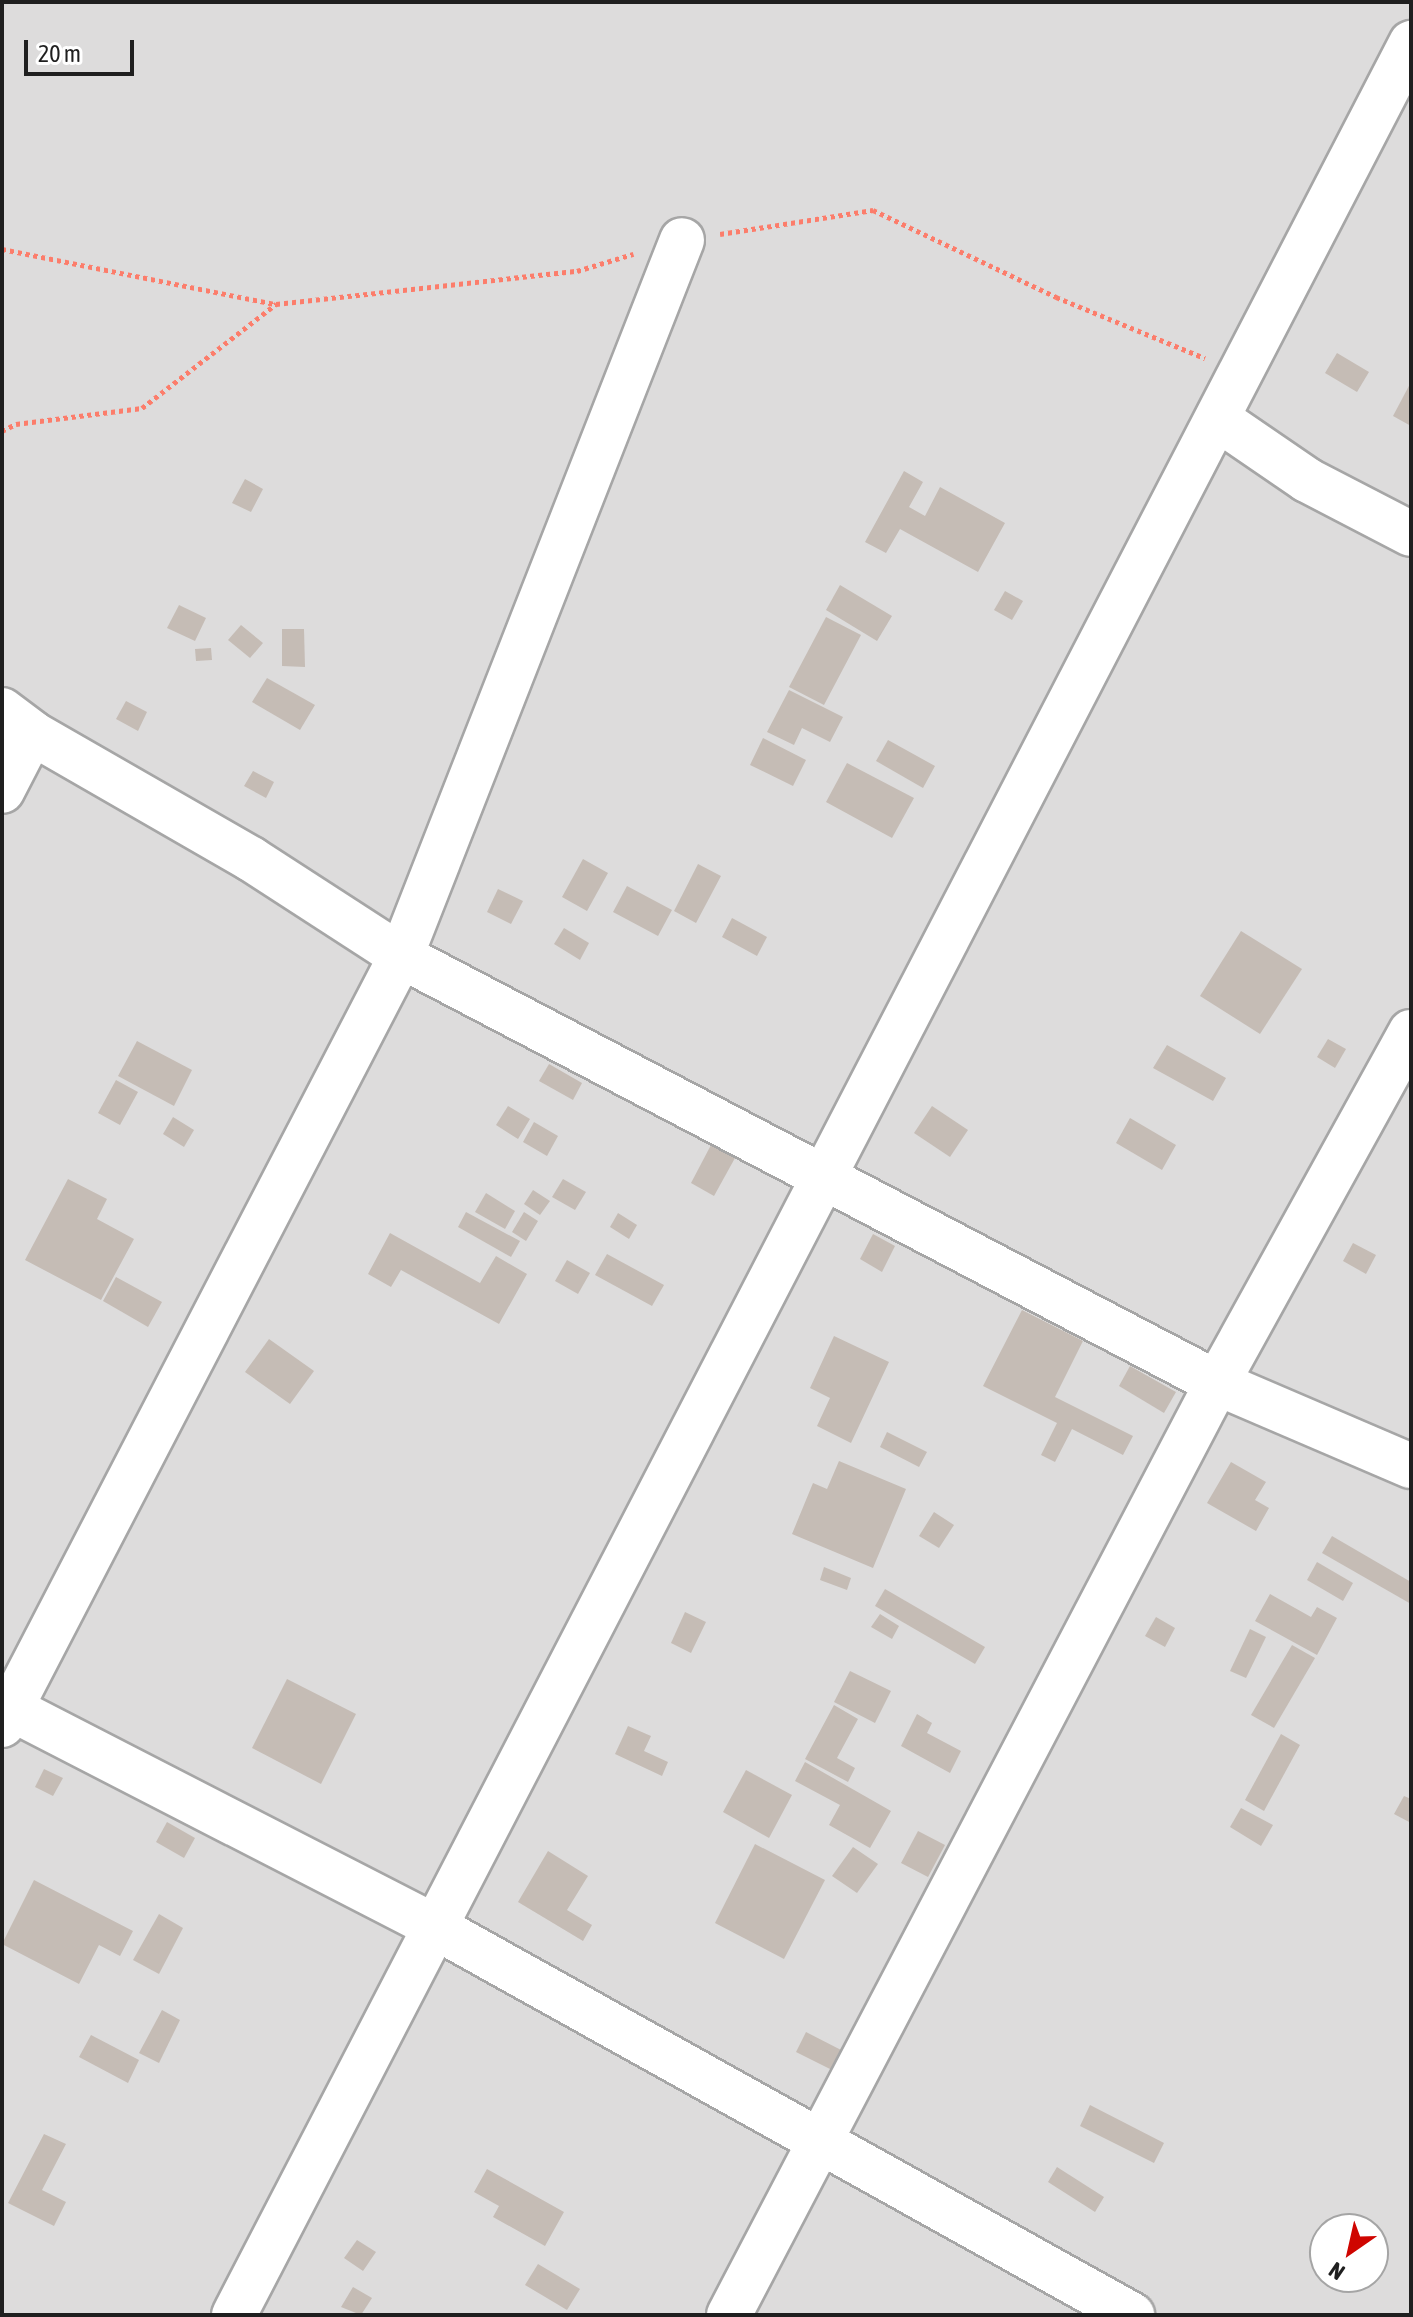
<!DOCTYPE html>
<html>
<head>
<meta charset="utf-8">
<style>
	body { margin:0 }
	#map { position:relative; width:1413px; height:2317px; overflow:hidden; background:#f0ede6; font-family:"Asap Condensed",sans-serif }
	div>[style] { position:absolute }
	.residential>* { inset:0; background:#dddcdc }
	.building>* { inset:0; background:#c5bcb5 }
	.path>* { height:5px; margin-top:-2.5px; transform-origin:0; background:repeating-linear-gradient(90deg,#fc7d6b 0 4px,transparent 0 8px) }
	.roads { filter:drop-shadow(2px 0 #a6a6a6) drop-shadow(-2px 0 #a6a6a6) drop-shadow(0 2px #a6a6a6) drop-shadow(0 -2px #a6a6a6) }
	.minor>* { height:44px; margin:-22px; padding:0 22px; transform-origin:22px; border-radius:22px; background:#fff }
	span { translate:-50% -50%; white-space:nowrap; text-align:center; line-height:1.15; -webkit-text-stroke:7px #fff; paint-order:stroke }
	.frame { position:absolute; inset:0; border:4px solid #1f1f1f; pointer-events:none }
	.north { position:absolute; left:1309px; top:2213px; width:80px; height:80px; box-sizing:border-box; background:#fff; border:2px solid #a5a5a5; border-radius:50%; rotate:214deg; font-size:22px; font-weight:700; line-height:32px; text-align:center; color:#1f1f1f }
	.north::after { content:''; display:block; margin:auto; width:28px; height:36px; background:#cf0500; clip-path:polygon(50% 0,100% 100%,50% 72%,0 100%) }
	.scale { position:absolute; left:24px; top:40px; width:110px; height:36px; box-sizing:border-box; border:4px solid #1f1f1f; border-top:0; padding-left:10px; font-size:24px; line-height:28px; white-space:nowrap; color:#1f1f1f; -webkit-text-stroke:6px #fff; paint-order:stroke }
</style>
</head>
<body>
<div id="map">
	<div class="residential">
		<i style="clip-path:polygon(evenodd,2px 2px,1411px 2px,1411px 2315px,2px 2315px,2px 2px,1325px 2229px,1373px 2229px,1373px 2277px,1325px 2277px,1325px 2229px)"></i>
	</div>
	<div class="building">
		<i style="clip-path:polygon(1337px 353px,1369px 372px,1357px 392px,1325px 373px)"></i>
		<i style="clip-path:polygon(1411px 382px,1411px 426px,1393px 416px)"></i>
		<i style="clip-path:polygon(904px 471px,923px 482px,909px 507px,925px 516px,940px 487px,1005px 523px,978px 572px,900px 529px,886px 553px,865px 542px)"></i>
		<i style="clip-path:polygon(245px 479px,263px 489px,251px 512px,232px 503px)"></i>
		<i style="clip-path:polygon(840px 585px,892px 616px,877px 641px,826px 610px)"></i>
		<i style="clip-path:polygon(1005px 591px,1023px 601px,1012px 620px,994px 610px)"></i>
		<i style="clip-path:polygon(179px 605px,206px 618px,195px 641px,167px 628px)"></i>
		<i style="clip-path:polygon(826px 617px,861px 635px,824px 705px,789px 687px)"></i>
		<i style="clip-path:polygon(241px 625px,263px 643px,250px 658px,228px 640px)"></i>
		<i style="clip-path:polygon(282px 629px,304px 629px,305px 667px,282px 666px)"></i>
		<i style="clip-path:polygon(211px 648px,212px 660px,196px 661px,195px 649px)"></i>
		<i style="clip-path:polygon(267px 678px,315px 705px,300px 730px,252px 702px)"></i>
		<i style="clip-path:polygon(789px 690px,843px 717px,830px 742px,802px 728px,794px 745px,767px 732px)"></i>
		<i style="clip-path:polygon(126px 701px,147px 712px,138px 731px,116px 719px)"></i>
		<i style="clip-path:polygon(763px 738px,806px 760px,793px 786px,750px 765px)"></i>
		<i style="clip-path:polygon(888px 740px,935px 766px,923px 788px,876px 761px)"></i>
		<i style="clip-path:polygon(847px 763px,914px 798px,892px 838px,826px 802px)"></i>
		<i style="clip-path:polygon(253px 771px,274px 782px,266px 798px,244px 786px)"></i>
		<i style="clip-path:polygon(583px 859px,608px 873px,587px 911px,562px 897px)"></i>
		<i style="clip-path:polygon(698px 864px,721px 876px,696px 923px,674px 911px)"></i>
		<i style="clip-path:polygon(627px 886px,672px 910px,658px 936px,613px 912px)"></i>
		<i style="clip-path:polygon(498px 889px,523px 901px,511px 924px,487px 912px)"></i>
		<i style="clip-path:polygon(732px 918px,767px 937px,757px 956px,722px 937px)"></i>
		<i style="clip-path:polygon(564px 928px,589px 943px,580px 960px,554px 944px)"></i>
		<i style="clip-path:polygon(1241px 931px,1302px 969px,1260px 1034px,1200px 996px)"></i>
		<i style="clip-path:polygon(1328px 1039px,1346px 1049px,1335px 1068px,1317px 1057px)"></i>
		<i style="clip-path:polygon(137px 1041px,192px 1070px,174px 1106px,118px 1076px)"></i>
		<i style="clip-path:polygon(1167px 1045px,1226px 1078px,1213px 1101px,1153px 1068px)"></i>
		<i style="clip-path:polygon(549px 1064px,582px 1083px,573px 1100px,539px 1081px)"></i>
		<i style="clip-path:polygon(116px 1080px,138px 1092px,120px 1125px,98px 1113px)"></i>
		<i style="clip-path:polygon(508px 1106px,530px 1119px,518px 1139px,496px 1125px)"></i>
		<i style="clip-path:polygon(932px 1106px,968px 1130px,950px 1157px,914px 1133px)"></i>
		<i style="clip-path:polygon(173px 1117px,194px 1130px,184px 1147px,163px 1134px)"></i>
		<i style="clip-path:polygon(1130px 1118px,1176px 1145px,1162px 1170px,1116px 1143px)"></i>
		<i style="clip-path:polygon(534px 1122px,558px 1136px,547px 1156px,523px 1142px)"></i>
		<i style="clip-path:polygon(711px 1145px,735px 1158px,714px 1196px,691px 1183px)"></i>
		<i style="clip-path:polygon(68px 1179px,107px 1199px,97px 1219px,134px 1239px,101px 1300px,25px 1260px)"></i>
		<i style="clip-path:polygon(563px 1179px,586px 1192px,575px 1210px,552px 1197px)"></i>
		<i style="clip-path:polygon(533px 1190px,550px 1201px,540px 1215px,524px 1204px)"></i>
		<i style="clip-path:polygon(486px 1193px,515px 1211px,505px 1229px,475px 1212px)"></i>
		<i style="clip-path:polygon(466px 1212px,520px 1241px,511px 1257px,458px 1227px)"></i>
		<i style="clip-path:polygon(524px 1212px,538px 1221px,526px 1241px,512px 1232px)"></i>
		<i style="clip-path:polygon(618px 1213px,637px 1225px,629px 1239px,610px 1227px)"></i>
		<i style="clip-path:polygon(390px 1233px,480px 1283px,496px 1256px,527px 1274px,499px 1324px,401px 1270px,391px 1287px,368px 1274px)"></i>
		<i style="clip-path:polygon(873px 1234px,895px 1246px,882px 1272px,860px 1259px)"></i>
		<i style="clip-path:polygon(1353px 1243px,1376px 1255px,1366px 1274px,1343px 1261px)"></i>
		<i style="clip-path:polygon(607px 1254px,664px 1285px,652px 1306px,595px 1275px)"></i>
		<i style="clip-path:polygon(567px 1260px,590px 1273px,578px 1294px,555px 1281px)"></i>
		<i style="clip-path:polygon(116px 1277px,162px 1302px,148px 1327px,103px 1301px)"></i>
		<i style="clip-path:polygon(1022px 1310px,1083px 1341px,1055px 1397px,1133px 1436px,1123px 1455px,1072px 1429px,1055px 1462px,1041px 1455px,1057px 1423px,983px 1386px)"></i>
		<i style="clip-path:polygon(834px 1336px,889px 1362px,851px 1443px,817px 1426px,830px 1398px,810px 1388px)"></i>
		<i style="clip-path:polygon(269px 1339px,314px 1371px,290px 1404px,245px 1372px)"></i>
		<i style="clip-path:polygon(1130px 1366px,1176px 1392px,1164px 1413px,1119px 1386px)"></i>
		<i style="clip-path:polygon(887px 1432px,927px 1452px,919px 1467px,880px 1447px)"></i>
		<i style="clip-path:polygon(839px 1461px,906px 1489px,873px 1568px,792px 1534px,813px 1483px,827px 1489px)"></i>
		<i style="clip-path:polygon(1231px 1462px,1266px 1482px,1255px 1500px,1269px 1508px,1256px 1531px,1207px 1503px)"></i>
		<i style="clip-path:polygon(934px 1512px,954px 1525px,939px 1548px,919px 1536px)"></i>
		<i style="clip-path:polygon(1332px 1536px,1411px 1582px,1411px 1604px,1322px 1553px)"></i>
		<i style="clip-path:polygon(1317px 1562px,1353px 1583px,1343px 1601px,1307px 1580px)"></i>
		<i style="clip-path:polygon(824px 1567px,851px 1578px,847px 1590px,820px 1580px)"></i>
		<i style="clip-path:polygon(885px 1589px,985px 1647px,975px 1664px,875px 1606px)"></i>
		<i style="clip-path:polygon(1270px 1594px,1311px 1617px,1317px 1607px,1337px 1618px,1317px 1655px,1255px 1621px)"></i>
		<i style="clip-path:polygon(685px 1612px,706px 1622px,691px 1653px,671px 1643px)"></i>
		<i style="clip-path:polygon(880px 1614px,899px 1626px,892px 1639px,871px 1627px)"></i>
		<i style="clip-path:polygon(1156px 1617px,1175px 1628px,1165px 1647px,1145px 1636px)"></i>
		<i style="clip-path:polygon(1250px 1629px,1266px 1637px,1246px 1678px,1230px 1671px)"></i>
		<i style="clip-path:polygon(1292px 1645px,1315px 1658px,1274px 1728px,1251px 1715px)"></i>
		<i style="clip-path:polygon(850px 1671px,891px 1691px,875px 1723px,834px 1702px)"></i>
		<i style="clip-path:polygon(287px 1679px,356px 1714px,321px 1784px,252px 1748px)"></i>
		<i style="clip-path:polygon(834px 1705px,858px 1719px,837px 1758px,855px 1768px,848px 1782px,805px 1759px)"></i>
		<i style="clip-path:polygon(917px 1714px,932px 1723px,927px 1733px,961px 1751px,950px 1773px,901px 1746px)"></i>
		<i style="clip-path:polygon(628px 1726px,651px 1736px,644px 1751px,668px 1762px,662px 1776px,615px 1754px)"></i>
		<i style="clip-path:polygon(1281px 1734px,1300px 1745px,1264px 1811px,1245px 1800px)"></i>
		<i style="clip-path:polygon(805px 1762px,891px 1811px,870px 1848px,829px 1825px,840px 1805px,795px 1781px)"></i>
		<i style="clip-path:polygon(44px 1769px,63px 1778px,53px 1796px,35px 1787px)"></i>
		<i style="clip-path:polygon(746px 1770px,792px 1795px,769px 1838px,723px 1812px)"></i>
		<i style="clip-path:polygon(1404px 1796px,1411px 1799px,1411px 1823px,1394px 1814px)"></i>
		<i style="clip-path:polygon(1241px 1808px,1273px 1825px,1261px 1846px,1230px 1827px)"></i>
		<i style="clip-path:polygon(167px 1822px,195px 1838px,184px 1858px,156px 1842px)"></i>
		<i style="clip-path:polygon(918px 1831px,945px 1845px,928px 1877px,901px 1863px)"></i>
		<i style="clip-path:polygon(755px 1844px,825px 1880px,784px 1959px,715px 1923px)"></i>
		<i style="clip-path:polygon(853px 1847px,878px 1864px,857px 1893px,832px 1876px)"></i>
		<i style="clip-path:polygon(548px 1851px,588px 1876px,567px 1910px,592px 1925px,583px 1941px,518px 1902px)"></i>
		<i style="clip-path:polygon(34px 1880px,133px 1931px,120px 1956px,99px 1945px,79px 1984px,2px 1944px)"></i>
		<i style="clip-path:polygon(159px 1914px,183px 1928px,159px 1974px,133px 1960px)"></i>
		<i style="clip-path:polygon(162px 2010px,180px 2020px,159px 2063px,139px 2053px)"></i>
		<i style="clip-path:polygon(806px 2032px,843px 2051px,834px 2071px,796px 2052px)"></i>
		<i style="clip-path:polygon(91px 2035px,139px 2060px,128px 2083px,79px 2057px)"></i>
		<i style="clip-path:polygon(1090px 2105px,1164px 2143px,1154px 2163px,1080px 2126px)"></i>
		<i style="clip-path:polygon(44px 2134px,66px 2144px,42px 2190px,66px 2202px,54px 2226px,8px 2203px)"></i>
		<i style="clip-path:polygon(1057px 2167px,1104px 2197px,1095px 2212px,1048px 2182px)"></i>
		<i style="clip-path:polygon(487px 2169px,564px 2212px,545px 2246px,493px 2217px,499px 2206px,474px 2192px)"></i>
		<i style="clip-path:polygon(357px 2240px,376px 2252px,363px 2271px,344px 2258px)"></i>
		<i style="clip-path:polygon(538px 2264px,580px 2289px,567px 2310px,525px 2285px)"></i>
		<i style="clip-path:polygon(353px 2287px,372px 2298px,361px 2315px,341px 2307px)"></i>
	</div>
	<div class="path">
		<i style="left:720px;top:234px;width:155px;rotate:-8.9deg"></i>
		<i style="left:873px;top:210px;width:203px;rotate:25.4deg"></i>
		<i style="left:1056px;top:297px;width:161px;rotate:22.3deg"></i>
		<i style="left:2px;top:249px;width:278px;rotate:11.4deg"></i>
		<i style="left:2px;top:431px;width:16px;rotate:-27deg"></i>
		<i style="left:16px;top:424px;width:127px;rotate:-7.2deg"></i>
		<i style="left:142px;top:408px;width:170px;rotate:-37.8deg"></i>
		<i style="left:276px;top:304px;width:303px;rotate:-6.3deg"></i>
		<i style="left:577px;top:271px;width:59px;rotate:-16.9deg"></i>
	</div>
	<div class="roads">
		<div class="minor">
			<i style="left:1218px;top:419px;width:108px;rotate:34.4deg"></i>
			<i style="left:1307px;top:480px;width:117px;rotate:27.4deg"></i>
			<i style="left:2px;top:710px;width:38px;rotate:37deg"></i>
			<i style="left:32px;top:733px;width:65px;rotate:117.3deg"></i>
			<i style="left:32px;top:733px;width:253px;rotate:29.9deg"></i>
			<i style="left:251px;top:859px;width:179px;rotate:32.9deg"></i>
			<i style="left:401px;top:956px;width:921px;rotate:27.62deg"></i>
			<i style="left:1217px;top:1383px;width:211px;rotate:23.2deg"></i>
			<i style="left:2px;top:1704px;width:487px;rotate:27.2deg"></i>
			<i style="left:435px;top:1927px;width:798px;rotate:29.1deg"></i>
			<i style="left:2px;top:1725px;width:866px;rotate:-62.58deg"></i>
			<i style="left:401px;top:956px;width:769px;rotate:-68.57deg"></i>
			<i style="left:234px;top:2315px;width:2559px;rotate:-62.61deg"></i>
			<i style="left:729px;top:2315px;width:1052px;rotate:-62.36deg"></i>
			<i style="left:1217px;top:1383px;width:401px;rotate:-61.1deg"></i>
		</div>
	</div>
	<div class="frame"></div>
	<div class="north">N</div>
	<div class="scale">20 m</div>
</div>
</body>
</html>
